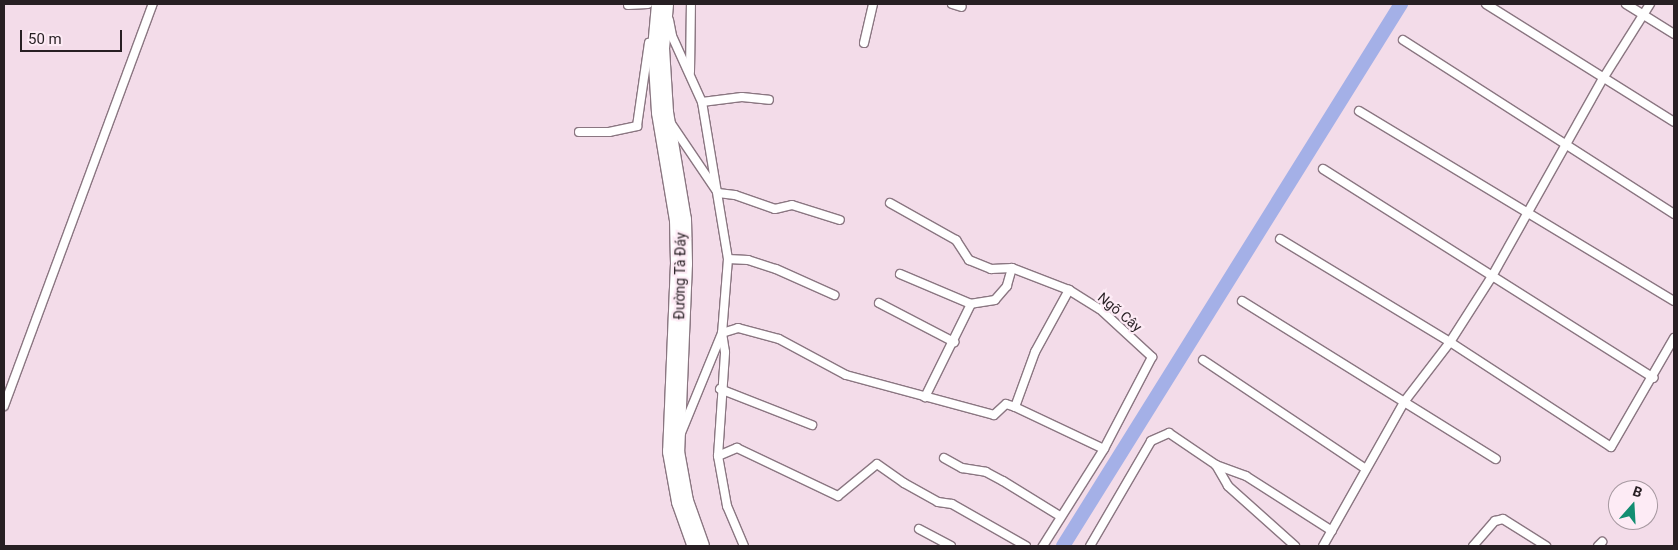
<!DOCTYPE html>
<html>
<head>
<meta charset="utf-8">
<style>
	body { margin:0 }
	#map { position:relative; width:1678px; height:550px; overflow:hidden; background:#f3dce9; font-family:Roboto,sans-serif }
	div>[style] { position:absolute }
	.canal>* { height:14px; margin:-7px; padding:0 7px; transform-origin:7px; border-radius:7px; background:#a4b0e7 }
	.roads { filter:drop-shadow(1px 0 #8a7681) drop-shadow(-1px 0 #8a7681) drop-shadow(0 1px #8a7681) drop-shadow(0 -1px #8a7681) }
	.lane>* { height:8px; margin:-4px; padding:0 4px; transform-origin:4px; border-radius:4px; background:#fff }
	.secondary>* { height:21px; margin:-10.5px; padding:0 10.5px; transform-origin:10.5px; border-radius:10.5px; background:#fff }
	span { translate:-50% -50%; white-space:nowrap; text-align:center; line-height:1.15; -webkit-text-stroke:4.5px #fdebf5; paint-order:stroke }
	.street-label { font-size:14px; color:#271f23 }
	.frame { position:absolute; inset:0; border:5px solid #271f23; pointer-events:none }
	.north { position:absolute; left:1608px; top:480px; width:50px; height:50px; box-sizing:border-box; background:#fdebf5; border:1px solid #a799a1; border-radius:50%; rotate:19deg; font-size:14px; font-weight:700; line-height:20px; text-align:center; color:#271f23 }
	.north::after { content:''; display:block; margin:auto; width:18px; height:22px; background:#128d71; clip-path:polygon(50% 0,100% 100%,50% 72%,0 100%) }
	.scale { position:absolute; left:20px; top:30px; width:102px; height:22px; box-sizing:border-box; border:2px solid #271f23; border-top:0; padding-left:6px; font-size:15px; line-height:18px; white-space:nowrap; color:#271f23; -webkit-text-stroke:4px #fdebf5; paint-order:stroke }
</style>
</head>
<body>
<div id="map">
	<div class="canal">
		<i style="left:1063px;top:546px;width:639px;rotate:-58.05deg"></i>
	</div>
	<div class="roads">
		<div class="lane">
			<i style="left:952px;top:4px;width:10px;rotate:17deg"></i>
			<i style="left:1486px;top:4px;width:222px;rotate:32.1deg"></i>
			<i style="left:1626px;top:4px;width:57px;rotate:32deg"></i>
			<i style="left:628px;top:5px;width:20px;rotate:-3deg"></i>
			<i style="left:669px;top:20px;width:16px;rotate:79deg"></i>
			<i style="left:672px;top:36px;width:72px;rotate:65.6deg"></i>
			<i style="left:702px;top:102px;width:159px;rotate:80.6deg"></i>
			<i style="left:728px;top:259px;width:74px;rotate:94.6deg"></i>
			<i style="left:722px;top:333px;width:108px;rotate:112.3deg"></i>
			<i style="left:1403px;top:40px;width:322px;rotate:32.7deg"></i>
			<i style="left:864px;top:43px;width:40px;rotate:-77deg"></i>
			<i style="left:690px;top:72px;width:68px;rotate:-89.2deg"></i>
			<i style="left:702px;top:102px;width:40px;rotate:-7.1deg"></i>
			<i style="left:742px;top:97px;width:27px;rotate:6deg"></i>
			<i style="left:1359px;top:111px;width:368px;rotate:31.1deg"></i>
			<i style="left:670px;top:122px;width:86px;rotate:55.9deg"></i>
			<i style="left:718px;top:193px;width:17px;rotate:7deg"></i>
			<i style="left:735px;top:195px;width:42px;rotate:19.3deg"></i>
			<i style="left:775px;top:209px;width:17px;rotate:-13deg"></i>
			<i style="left:792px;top:205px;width:50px;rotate:17.4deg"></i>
			<i style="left:579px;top:132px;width:30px"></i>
			<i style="left:609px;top:132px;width:29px;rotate:-12deg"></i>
			<i style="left:637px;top:126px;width:84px;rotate:-81.8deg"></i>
			<i style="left:1323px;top:169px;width:391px;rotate:32.3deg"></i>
			<i style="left:890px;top:203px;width:76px;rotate:29.3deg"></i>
			<i style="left:956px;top:240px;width:24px;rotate:57deg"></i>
			<i style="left:969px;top:260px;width:24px;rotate:22deg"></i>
			<i style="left:991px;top:269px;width:21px;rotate:-3deg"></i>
			<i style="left:1012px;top:268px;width:19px;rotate:106deg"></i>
			<i style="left:1007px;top:286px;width:18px;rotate:131deg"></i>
			<i style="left:995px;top:300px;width:24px;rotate:171deg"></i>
			<i style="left:971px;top:304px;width:104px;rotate:116.3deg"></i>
			<i style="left:1280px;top:239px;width:199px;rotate:31.2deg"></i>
			<i style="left:1450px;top:342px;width:192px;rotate:33.1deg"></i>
			<i style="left:1611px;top:447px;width:126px;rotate:-60deg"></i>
			<i style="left:728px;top:259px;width:20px;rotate:3deg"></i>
			<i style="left:748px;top:260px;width:29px;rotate:18deg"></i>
			<i style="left:776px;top:269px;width:64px;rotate:24.1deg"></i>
			<i style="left:1012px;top:268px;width:61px;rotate:21.1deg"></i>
			<i style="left:1069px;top:290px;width:36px;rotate:32deg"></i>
			<i style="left:1100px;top:309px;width:71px;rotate:42.7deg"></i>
			<i style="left:1152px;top:357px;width:104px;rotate:117.6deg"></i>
			<i style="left:1104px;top:449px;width:115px;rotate:122.2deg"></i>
			<i style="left:900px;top:274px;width:77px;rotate:22.9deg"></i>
			<i style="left:1242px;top:301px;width:299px;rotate:31.9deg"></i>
			<i style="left:879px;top:303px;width:85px;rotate:27.5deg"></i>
			<i style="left:1203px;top:360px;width:196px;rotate:33.8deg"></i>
			<i style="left:720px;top:389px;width:99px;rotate:21.4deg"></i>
			<i style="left:4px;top:406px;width:429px;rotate:-69.7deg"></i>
			<i style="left:1015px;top:407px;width:59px;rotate:-70deg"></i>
			<i style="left:1035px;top:352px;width:71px;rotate:-61.3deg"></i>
			<i style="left:718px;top:456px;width:21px;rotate:-23deg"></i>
			<i style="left:737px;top:448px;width:112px;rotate:25.4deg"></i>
			<i style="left:838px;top:496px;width:50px;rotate:-39.4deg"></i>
			<i style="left:877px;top:464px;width:33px;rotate:35deg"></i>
			<i style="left:904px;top:483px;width:39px;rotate:29deg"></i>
			<i style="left:938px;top:502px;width:14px;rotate:8deg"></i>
			<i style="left:952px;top:504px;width:85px;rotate:29.6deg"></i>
			<i style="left:944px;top:458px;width:21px;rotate:29deg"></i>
			<i style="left:962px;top:468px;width:24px;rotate:9deg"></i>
			<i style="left:986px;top:472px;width:19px;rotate:28deg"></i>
			<i style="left:1003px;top:481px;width:67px;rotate:31.6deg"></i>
			<i style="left:1216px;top:465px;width:24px;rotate:60deg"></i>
			<i style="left:1228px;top:486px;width:90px;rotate:41.8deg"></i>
			<i style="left:919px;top:529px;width:36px;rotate:28deg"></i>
			<i style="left:744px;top:546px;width:43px;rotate:-113deg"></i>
			<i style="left:727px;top:506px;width:51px;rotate:-100.2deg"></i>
			<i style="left:718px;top:456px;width:104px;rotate:-86.1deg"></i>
			<i style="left:725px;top:352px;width:19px;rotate:-99deg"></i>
			<i style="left:722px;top:333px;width:17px;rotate:-17deg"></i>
			<i style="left:738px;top:328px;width:42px;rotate:15deg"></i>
			<i style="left:779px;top:339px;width:76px;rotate:28.2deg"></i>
			<i style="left:846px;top:375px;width:153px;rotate:15.1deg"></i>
			<i style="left:994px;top:415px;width:16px;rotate:-43deg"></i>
			<i style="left:1006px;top:404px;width:9px;rotate:18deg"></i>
			<i style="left:1015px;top:407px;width:98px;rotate:25.3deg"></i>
			<i style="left:1090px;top:546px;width:121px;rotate:-59.8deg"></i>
			<i style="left:1151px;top:441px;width:20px;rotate:-24deg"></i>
			<i style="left:1169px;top:433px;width:57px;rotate:34.2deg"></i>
			<i style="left:1216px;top:465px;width:32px;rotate:20deg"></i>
			<i style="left:1246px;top:476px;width:102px;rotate:32.6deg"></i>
			<i style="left:1323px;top:546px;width:165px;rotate:-60.6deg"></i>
			<i style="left:1404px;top:402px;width:76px;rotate:-52.5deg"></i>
			<i style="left:1450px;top:342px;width:76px;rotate:-57.4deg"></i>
			<i style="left:1491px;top:278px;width:231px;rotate:-60.7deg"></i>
			<i style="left:1604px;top:77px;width:86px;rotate:-57.8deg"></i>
			<i style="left:1473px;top:546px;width:33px;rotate:-49deg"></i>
			<i style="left:1495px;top:521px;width:8px;rotate:-14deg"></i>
			<i style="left:1503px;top:519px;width:51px;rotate:32.1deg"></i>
			<i style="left:1598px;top:546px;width:6px;rotate:-45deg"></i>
		</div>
		<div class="secondary">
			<i style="left:662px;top:4px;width:44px;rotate:95.2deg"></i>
			<i style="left:658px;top:48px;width:64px;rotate:86.4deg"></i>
			<i style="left:662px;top:112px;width:109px;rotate:80.5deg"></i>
			<i style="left:680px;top:219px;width:44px;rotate:88.7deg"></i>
			<i style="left:681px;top:263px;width:188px;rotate:92.4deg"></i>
			<i style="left:673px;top:451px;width:51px;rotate:79.8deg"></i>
			<i style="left:682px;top:501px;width:48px;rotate:70.4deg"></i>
		</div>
	</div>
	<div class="street-label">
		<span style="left:680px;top:276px;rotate:-89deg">Đường Tà Đáy</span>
		<span style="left:1120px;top:312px;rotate:40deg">Ngõ Cây</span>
	</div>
	<div class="frame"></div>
	<div class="north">B</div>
	<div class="scale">50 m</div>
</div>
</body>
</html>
